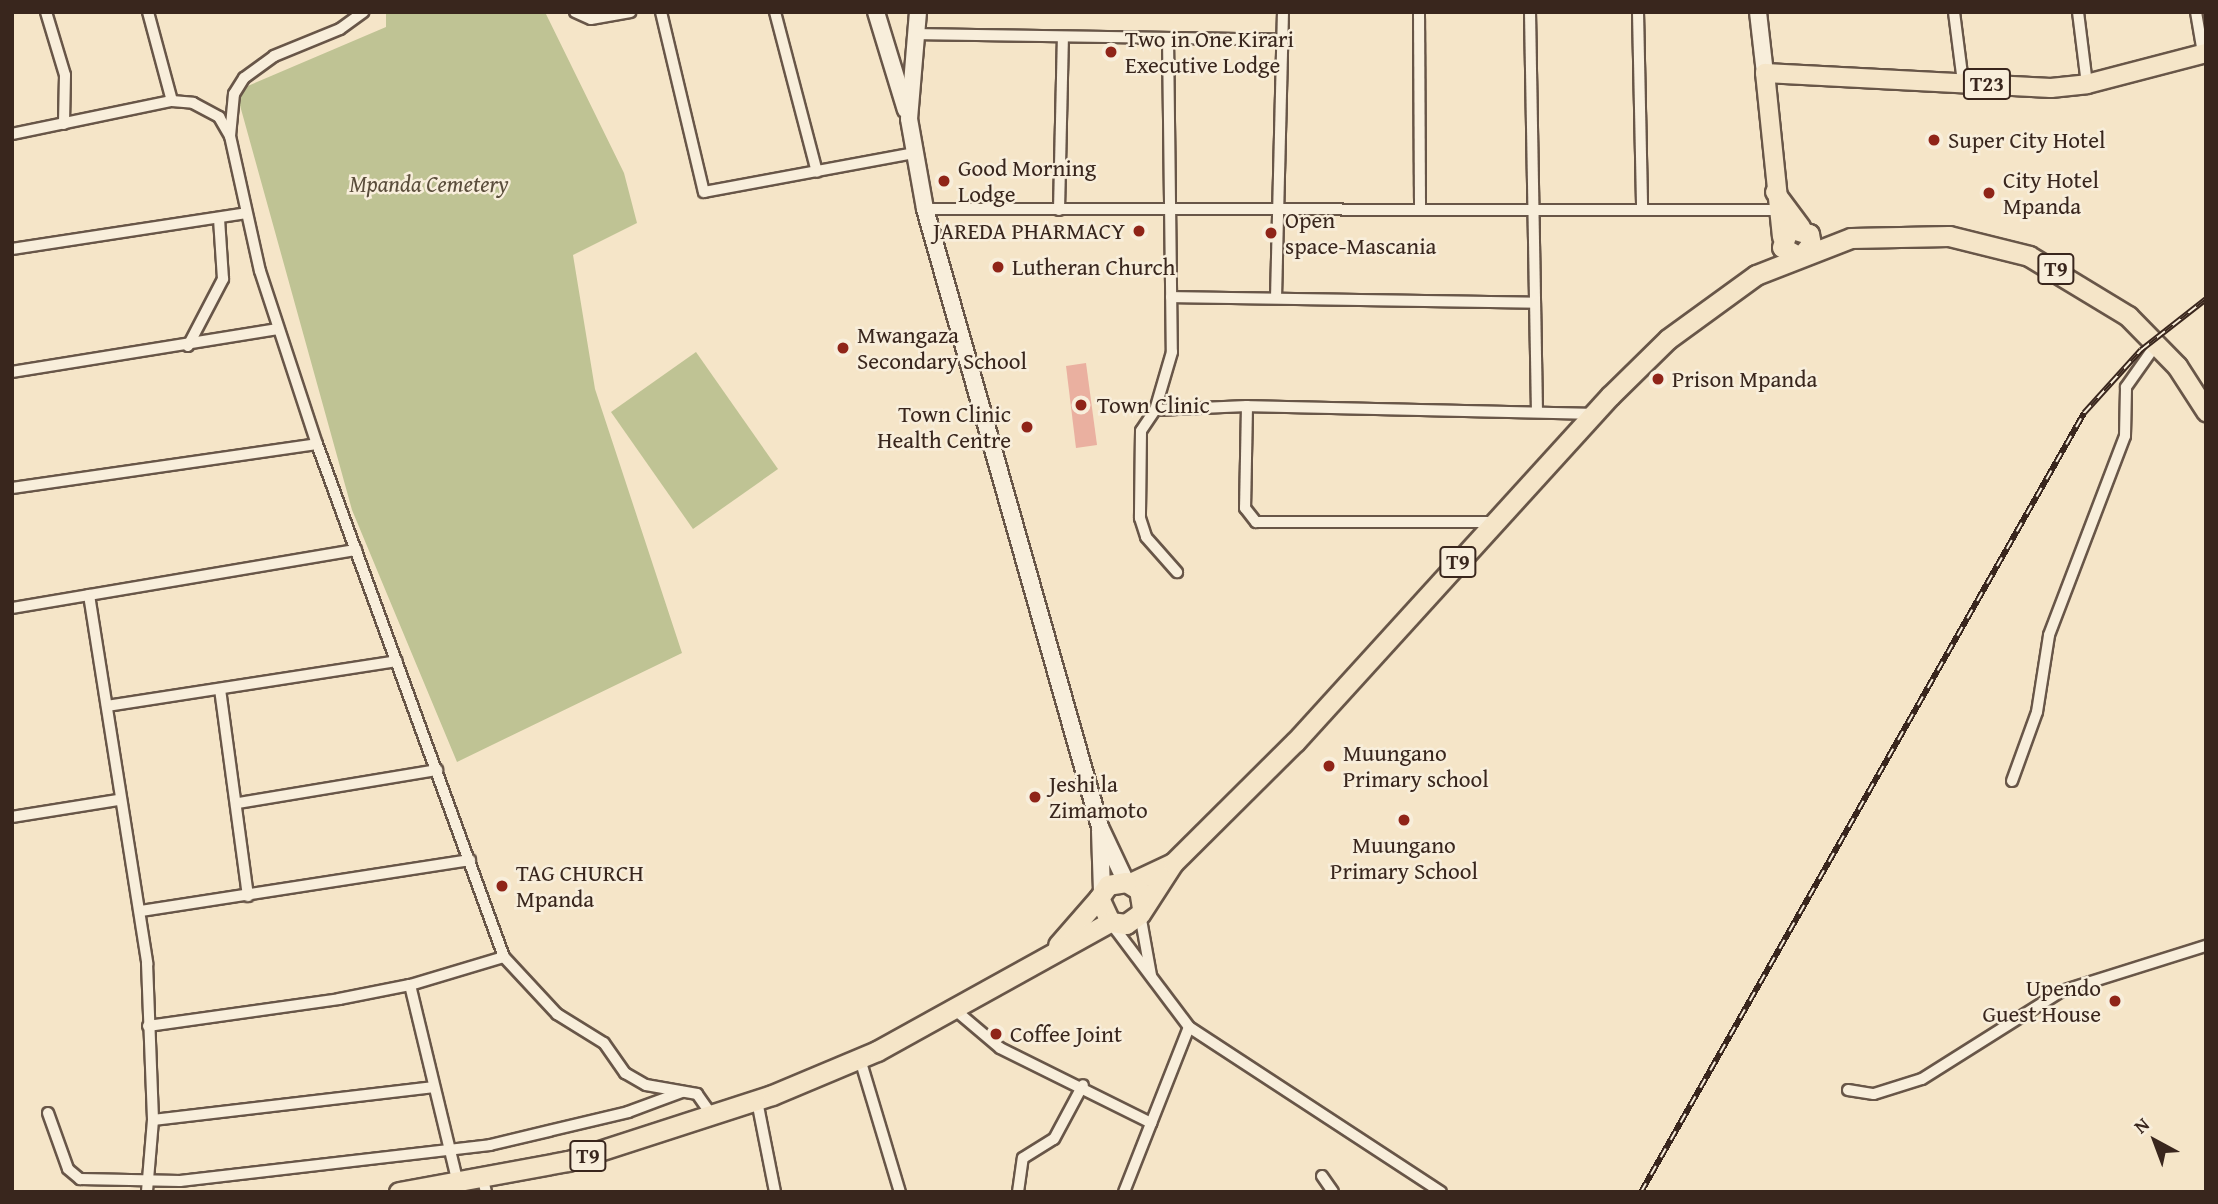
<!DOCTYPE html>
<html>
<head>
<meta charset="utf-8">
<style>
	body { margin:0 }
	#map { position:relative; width:2218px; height:1204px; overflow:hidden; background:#f5e5c8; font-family:"Gentium Book Plus",serif }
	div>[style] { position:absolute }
	.green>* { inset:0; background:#bfc394 }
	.building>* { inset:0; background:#eab0a0 }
	.roads { filter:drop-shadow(2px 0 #685648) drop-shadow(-2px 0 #685648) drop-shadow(0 2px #685648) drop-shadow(0 -2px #685648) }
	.street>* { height:10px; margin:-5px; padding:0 5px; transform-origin:5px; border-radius:5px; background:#f8eedb }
	.secondary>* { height:16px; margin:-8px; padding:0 8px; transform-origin:8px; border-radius:8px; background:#f8eedb }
	.primary>* { height:18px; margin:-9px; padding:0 9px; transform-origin:9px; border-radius:9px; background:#f5e5c8 }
	.highway>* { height:19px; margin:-9.5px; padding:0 9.5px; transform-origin:9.5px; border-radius:9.5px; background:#f5e5c8 }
	.rail>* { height:6px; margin-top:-3px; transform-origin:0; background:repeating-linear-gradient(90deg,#f8eedb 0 10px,#39261d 0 20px); box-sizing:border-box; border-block:2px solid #39261d }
	.dots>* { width:19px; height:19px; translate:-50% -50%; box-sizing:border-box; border:4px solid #f8eedb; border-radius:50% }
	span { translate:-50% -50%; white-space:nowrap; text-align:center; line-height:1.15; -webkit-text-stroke:5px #f8eedb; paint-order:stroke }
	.shield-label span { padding:2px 5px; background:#f8eedb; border:2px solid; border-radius:5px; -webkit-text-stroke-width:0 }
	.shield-label { font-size:21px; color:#39261d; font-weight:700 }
	.poi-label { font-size:23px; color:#39261d }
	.left { translate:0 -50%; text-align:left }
	.right { translate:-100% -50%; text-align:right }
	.park-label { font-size:23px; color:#5a4d3b; font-style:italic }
	.frame { position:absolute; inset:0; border:14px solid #39261d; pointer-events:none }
	.north { position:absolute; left:2120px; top:1106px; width:70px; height:70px; -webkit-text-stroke:5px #f8eedb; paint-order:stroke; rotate:319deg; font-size:19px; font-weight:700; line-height:28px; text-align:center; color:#39261d }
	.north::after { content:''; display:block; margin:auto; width:24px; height:32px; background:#39261d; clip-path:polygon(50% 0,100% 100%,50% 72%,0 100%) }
</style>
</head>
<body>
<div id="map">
	<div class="green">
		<i style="clip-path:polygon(386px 12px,545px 12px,624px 173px,637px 223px,573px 255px,595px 389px,682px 653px,457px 762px,352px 510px,236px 91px,386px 27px)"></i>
		<i style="clip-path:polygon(696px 352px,778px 469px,693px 529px,611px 412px)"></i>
	</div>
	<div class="building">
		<i style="clip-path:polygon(1086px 363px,1097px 445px,1076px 448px,1066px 366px)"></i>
	</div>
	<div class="roads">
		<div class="street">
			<i style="left:46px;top:12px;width:66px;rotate:73.2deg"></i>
			<i style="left:65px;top:75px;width:49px;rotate:91.2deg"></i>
			<i style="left:148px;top:12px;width:92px;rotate:74.9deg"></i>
			<i style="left:575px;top:12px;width:17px;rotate:24deg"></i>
			<i style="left:591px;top:19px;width:40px;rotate:-10deg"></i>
			<i style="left:661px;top:12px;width:185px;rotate:76.6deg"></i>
			<i style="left:704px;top:192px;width:215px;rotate:-10.5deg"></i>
			<i style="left:775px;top:12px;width:165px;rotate:75.3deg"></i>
			<i style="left:1419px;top:12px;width:197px;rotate:89.7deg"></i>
			<i style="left:1530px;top:12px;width:400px;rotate:89deg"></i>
			<i style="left:1638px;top:12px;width:198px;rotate:88.8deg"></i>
			<i style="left:1954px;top:12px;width:71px;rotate:82.7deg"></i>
			<i style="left:2078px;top:12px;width:73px;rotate:82.9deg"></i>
			<i style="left:2196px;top:12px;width:42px;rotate:80.3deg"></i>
			<i style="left:916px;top:34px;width:367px;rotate:0.9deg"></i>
			<i style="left:1168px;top:38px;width:314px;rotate:89.3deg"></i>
			<i style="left:1172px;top:352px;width:60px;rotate:106.3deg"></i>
			<i style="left:1155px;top:410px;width:25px;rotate:124deg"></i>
			<i style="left:1141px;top:431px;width:87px;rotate:90.7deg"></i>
			<i style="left:1140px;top:518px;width:20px;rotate:72deg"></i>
			<i style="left:1146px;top:537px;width:47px;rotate:48.5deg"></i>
			<i style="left:12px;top:134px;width:163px;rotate:-11.7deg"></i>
			<i style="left:172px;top:101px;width:21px;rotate:5deg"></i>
			<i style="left:193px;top:103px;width:30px;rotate:28deg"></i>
			<i style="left:219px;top:117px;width:22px;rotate:60deg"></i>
			<i style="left:230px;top:136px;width:138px;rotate:77.5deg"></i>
			<i style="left:260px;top:271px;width:182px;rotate:71.8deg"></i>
			<i style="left:317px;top:444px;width:546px;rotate:69.97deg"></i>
			<i style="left:504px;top:957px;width:78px;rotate:47.1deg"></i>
			<i style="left:557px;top:1014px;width:55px;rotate:31.7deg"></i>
			<i style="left:604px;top:1043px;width:37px;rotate:55deg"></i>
			<i style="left:625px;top:1073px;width:24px;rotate:30deg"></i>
			<i style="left:646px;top:1085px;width:52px;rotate:10deg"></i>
			<i style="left:697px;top:1094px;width:28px;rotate:55deg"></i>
			<i style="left:230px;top:136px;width:42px;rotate:-84.6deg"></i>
			<i style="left:234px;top:94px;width:19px;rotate:-58deg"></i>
			<i style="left:244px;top:78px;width:37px;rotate:-36deg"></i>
			<i style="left:274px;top:56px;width:71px;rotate:-22.2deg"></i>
			<i style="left:340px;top:29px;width:29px;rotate:-36deg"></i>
			<i style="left:925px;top:209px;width:851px;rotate:0.07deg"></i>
			<i style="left:1059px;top:210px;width:172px;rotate:-88.7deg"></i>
			<i style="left:12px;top:249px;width:237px;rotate:-8.7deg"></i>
			<i style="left:1171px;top:297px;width:362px;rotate:0.9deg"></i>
			<i style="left:1276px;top:298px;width:286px;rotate:-88.6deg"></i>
			<i style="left:188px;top:346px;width:76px;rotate:-62.4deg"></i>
			<i style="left:223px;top:279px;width:61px;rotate:-93.8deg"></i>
			<i style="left:12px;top:372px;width:269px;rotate:-9.2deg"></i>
			<i style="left:1247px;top:406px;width:102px;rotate:91.1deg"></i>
			<i style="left:1245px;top:508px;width:18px;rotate:52deg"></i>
			<i style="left:1256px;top:522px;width:237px"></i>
			<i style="left:1155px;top:410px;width:92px;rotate:-2.5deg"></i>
			<i style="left:1247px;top:406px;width:346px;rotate:1.3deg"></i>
			<i style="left:12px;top:488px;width:308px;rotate:-8.2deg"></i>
			<i style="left:89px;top:595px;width:373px;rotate:81deg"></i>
			<i style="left:147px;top:963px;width:157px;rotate:87.8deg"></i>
			<i style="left:153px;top:1120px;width:72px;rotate:94.8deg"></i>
			<i style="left:12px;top:608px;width:349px;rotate:-9.6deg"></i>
			<i style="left:220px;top:689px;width:209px;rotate:82.3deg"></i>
			<i style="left:107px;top:706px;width:293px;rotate:-8.8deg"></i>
			<i style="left:2012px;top:781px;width:73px;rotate:-70.1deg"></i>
			<i style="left:2037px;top:712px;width:78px;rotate:-81.1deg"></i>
			<i style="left:2049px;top:635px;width:213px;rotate:-69.1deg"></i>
			<i style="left:2125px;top:436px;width:49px;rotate:-88.8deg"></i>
			<i style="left:2126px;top:387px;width:54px;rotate:-54.8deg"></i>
			<i style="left:238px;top:803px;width:202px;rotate:-9.4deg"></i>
			<i style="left:12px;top:817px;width:107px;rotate:-9.1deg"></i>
			<i style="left:141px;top:911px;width:333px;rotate:-8.8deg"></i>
			<i style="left:1140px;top:914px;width:62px;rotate:79.8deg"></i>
			<i style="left:1110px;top:922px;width:131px;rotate:53deg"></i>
			<i style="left:1189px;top:1027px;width:301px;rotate:33.2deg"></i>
			<i style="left:410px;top:985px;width:205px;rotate:76.4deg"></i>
			<i style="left:954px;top:1009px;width:60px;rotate:40.3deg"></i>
			<i style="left:1000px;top:1048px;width:169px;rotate:26.4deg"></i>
			<i style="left:148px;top:1026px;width:193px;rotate:-8deg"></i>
			<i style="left:339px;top:999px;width:72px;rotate:-11.2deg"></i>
			<i style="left:410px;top:985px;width:98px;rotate:-16.6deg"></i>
			<i style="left:860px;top:1059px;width:139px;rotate:73.3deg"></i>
			<i style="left:1848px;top:1090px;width:26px;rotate:9deg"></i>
			<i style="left:1874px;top:1094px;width:50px;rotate:-17.4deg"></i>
			<i style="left:1922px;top:1079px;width:165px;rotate:-32.2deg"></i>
			<i style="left:2062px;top:991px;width:151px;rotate:-17.4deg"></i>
			<i style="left:757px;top:1101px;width:93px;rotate:78.8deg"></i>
			<i style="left:48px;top:1113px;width:59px;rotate:70.3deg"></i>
			<i style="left:68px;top:1169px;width:16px;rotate:40deg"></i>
			<i style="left:80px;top:1179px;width:100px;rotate:1.1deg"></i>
			<i style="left:180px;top:1181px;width:312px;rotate:-6.6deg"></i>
			<i style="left:490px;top:1145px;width:142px;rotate:-13.4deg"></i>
			<i style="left:628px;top:1112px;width:58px;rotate:-20.3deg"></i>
			<i style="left:153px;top:1120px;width:281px;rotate:-6.7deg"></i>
			<i style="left:1322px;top:1176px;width:19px;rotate:55deg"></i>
			<i style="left:483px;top:1180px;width:12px;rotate:76deg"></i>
			<i style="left:1018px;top:1192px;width:34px;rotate:-82deg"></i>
			<i style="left:1023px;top:1158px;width:36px;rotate:-32deg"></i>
			<i style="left:1054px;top:1139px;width:61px;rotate:-61.8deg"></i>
			<i style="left:1124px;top:1192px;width:177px;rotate:-68.5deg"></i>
		</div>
		<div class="secondary">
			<i style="left:876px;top:12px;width:102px;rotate:73deg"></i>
			<i style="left:918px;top:12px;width:107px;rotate:94.8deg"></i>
			<i style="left:909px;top:119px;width:91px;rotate:79.9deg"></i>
			<i style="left:925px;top:209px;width:642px;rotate:74.19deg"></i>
			<i style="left:1100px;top:827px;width:61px;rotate:64.7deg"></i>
			<i style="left:1758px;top:12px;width:61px;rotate:83.5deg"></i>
			<i style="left:1100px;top:831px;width:60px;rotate:88.1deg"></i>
		</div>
		<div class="primary">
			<i style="left:1775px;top:192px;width:44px;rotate:53.4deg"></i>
			<i style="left:1782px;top:237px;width:165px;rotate:-95.9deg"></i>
			<i style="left:1765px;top:73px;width:286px;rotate:3deg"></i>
			<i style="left:2051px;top:88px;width:36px;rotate:-6deg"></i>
			<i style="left:2087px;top:84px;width:123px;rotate:-14.6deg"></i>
		</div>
		<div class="highway">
			<i style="left:1798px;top:256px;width:18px;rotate:-151deg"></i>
			<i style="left:1782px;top:247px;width:20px;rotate:-70deg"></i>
			<i style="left:1789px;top:228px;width:21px;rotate:17deg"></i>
			<i style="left:1809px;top:234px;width:10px;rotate:79deg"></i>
			<i style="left:1811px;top:244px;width:13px;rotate:129deg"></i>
			<i style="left:1130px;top:883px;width:47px;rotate:-24.9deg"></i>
			<i style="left:1142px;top:908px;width:18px;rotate:-99deg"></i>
			<i style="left:1139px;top:890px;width:15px;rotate:-148deg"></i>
			<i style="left:1126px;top:882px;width:18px;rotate:171deg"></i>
			<i style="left:1108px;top:885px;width:16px;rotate:125deg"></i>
			<i style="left:1099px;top:898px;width:26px;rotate:65deg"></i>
			<i style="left:1110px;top:922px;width:16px;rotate:7deg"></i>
			<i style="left:1126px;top:924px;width:17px;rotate:-36deg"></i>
			<i style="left:1140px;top:914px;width:61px;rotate:-57.1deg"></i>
			<i style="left:1173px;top:863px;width:172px;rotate:-44.8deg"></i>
			<i style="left:1295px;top:742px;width:468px;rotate:-47.7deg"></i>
			<i style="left:1610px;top:396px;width:81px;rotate:-44.5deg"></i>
			<i style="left:1668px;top:339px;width:109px;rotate:-36deg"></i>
			<i style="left:1756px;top:275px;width:102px;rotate:-21.3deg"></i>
			<i style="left:1851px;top:238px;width:98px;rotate:-1.2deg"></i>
			<i style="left:1949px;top:236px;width:82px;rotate:14deg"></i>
			<i style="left:2029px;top:256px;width:116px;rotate:31.2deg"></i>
			<i style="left:2128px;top:316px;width:70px;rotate:45.6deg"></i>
			<i style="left:2177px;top:366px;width:54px;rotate:57.2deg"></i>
			<i style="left:1058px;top:945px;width:62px;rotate:-48.9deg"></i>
			<i style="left:399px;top:1192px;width:172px;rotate:-10.4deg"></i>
			<i style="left:568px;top:1161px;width:214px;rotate:-17.9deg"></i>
			<i style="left:772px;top:1095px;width:114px;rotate:-22.7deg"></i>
			<i style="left:877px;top:1051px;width:266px;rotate:-29deg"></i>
		</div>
	</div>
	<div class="rail">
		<i style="left:1641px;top:1192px;width:896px;rotate:-60.37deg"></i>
		<i style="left:2084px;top:413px;width:85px;rotate:-47.9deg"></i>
		<i style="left:2141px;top:350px;width:83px;rotate:-38.1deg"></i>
	</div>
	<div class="dots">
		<i style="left:1111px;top:52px;background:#8f2418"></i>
		<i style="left:1934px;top:140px;background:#8f2418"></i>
		<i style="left:944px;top:181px;background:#8f2418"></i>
		<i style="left:1989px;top:193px;background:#8f2418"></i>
		<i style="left:1139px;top:231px;background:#8f2418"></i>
		<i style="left:1271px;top:233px;background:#8f2418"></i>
		<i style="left:998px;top:267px;background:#8f2418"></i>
		<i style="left:843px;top:348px;background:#8f2418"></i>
		<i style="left:1658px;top:379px;background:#8f2418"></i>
		<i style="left:1081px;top:405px;background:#8f2418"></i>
		<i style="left:1027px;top:427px;background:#8f2418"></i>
		<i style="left:1329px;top:766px;background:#8f2418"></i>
		<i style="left:1035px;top:797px;background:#8f2418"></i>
		<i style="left:1404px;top:820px;background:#8f2418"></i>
		<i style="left:502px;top:886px;background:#8f2418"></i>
		<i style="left:2115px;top:1001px;background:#8f2418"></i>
		<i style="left:996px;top:1034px;background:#8f2418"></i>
	</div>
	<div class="shield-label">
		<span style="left:1987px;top:84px">T23</span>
		<span style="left:2056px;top:269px">T9</span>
		<span style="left:1458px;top:562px">T9</span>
		<span style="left:588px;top:1156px">T9</span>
	</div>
	<div class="poi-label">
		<span class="left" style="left:1125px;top:52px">Two in One Kirari<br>Executive Lodge</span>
		<span class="left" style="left:1948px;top:140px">Super City Hotel</span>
		<span class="left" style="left:958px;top:181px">Good Morning<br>Lodge</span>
		<span class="left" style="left:2003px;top:193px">City Hotel<br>Mpanda</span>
		<span class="left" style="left:1285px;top:233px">Open<br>space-Mascania</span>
		<span class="right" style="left:1125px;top:231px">JAREDA PHARMACY</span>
		<span class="left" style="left:1012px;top:267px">Lutheran Church</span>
		<span class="left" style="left:857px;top:348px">Mwangaza<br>Secondary School</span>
		<span class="left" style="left:1672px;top:379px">Prison Mpanda</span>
		<span class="left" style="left:1097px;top:405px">Town Clinic</span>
		<span class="right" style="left:1011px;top:427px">Town Clinic<br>Health Centre</span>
		<span class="left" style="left:1343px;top:766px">Muungano<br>Primary school</span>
		<span class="left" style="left:1049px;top:797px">Jeshi la<br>Zimamoto</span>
		<span style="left:1404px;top:858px">Muungano<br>Primary School</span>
		<span class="left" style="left:516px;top:886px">TAG CHURCH<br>Mpanda</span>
		<span class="right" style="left:2101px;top:1001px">Upendo<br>Guest House</span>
		<span class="left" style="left:1010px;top:1034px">Coffee Joint</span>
	</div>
	<div class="park-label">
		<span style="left:429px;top:184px">Mpanda Cemetery</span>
	</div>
	<div class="frame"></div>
	<div class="north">N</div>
</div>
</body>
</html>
